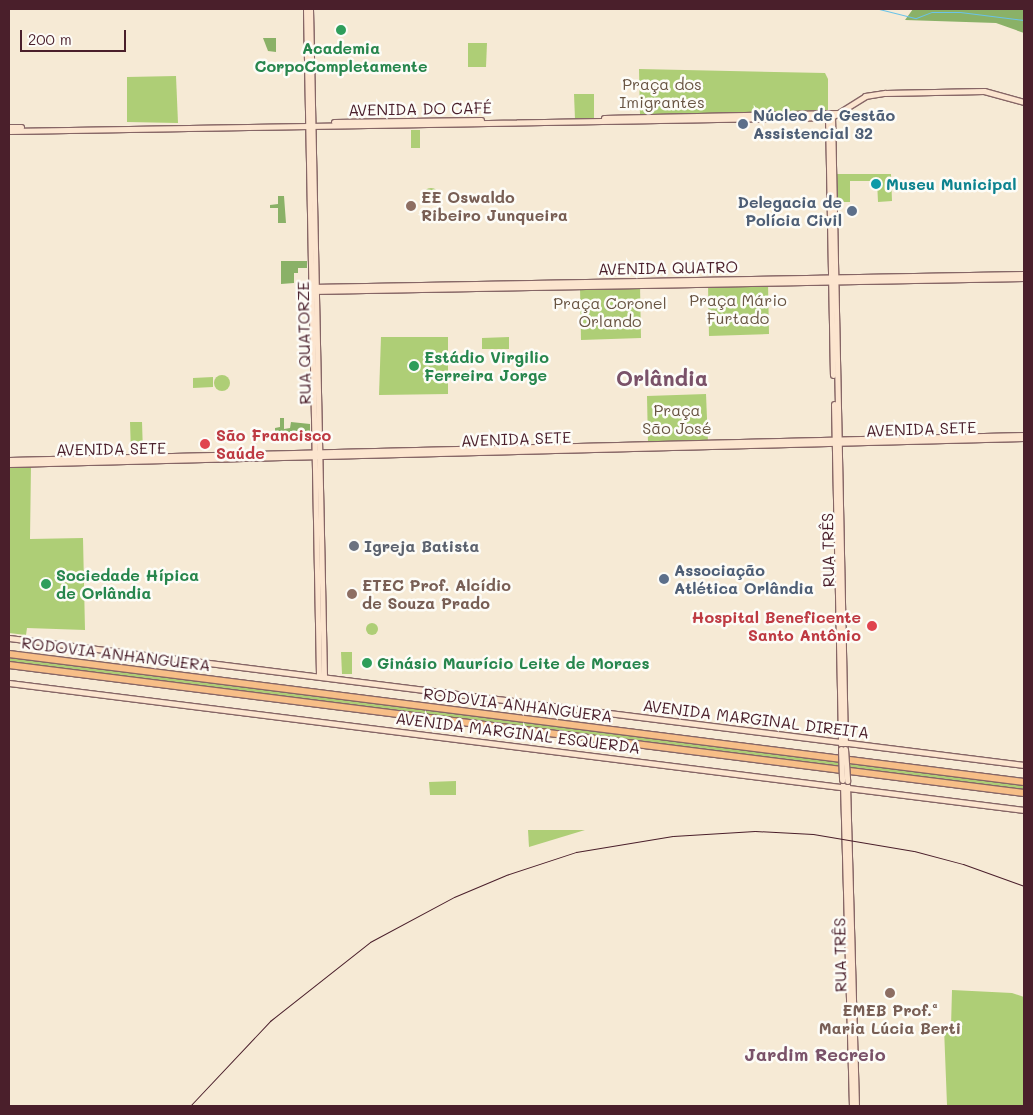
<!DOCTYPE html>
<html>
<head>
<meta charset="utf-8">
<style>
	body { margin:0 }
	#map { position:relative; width:1033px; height:1115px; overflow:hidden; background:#f6ead5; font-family:Mali,sans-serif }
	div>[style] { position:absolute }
	.green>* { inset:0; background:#aece76 }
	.round { border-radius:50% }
	.forest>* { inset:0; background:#8ab167 }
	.stream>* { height:1px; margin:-0.5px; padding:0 0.5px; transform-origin:0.5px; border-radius:0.5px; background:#6bc3e8 }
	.roads { filter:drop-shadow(1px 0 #866666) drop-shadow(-1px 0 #866666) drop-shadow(0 1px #866666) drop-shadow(0 -1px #866666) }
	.secondary>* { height:5px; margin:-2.5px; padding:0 2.5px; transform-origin:2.5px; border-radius:2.5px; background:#fce5cf }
	.highway>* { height:6px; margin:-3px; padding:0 3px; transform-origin:3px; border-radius:3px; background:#f7be87 }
	.rail>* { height:1px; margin:-0.5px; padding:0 0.5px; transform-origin:0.5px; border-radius:0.5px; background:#4a1f2b }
	.bridges { filter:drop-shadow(1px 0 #866666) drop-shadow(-1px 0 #866666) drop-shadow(0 1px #866666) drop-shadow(0 -1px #866666) }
	.secondary-bridge>* { height:5px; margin:-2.5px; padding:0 2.5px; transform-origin:2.5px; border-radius:2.5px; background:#fce5cf }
	.dots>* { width:14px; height:14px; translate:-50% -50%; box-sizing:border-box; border:2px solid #fdfcf7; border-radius:50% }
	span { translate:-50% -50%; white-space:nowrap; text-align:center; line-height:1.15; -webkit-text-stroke:5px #fdfcf7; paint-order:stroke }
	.leisure-label { font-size:16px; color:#27864d; font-weight:700 }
	.left { translate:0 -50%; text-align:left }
	.park-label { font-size:16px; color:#685442 }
	.street-label { font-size:16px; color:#4a1f2b }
	.service-label { font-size:16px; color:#4e5e75; font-weight:700 }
	.right { translate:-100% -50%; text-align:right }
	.culture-label { font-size:16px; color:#0d838f; font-weight:700 }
	.education-label { font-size:16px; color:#785e54; font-weight:700 }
	.health-label { font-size:16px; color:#be3a42; font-weight:700 }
	.worship-label { font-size:16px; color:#5b616d; font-weight:700 }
	.neighbourhood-label { font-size:18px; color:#7a5269; font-weight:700 }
	.district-label { font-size:21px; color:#7a5269; font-weight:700 }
	.frame { position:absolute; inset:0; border:10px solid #4a1f2b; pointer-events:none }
	.scale { position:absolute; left:20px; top:30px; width:106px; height:22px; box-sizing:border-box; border:2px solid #4a1f2b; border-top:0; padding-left:6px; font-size:15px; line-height:18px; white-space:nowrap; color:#4a1f2b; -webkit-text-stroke:4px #fdfcf7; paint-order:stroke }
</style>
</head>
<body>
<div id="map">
	<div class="green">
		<i style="clip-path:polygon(468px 43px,487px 43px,486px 67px,468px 67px)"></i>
		<i style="clip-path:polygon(639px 69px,825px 73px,828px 79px,828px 113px,640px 115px)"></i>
		<i style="clip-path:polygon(176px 76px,178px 123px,127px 122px,127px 77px)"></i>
		<i style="clip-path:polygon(574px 94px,594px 94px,594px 118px,575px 119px)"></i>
		<i style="clip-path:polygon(411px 130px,420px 130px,420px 148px,411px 148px)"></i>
		<i style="clip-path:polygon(833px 174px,891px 174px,892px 201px,878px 202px,877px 181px,850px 181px,850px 202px,834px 202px)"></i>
		<i class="round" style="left:423px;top:188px;width:16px;height:16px"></i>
		<i style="clip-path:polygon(768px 283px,769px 334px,709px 336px,708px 284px)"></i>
		<i style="clip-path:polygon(640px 285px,641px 338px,581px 340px,580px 287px)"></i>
		<i style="clip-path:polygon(381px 337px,448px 337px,448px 394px,379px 395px)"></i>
		<i style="clip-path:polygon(509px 337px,509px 349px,482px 349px,482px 338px)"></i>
		<i class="round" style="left:214px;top:375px;width:16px;height:16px"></i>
		<i style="clip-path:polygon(213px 377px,213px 387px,193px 388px,193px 378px)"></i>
		<i style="clip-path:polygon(706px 394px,708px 443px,648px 444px,647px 396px)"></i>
		<i style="clip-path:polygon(130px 422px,142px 422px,143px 454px,131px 454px)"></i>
		<i style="clip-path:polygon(9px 465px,31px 465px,30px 539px,83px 538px,85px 630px,27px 628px,26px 635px,9px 633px)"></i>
		<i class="round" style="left:366px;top:623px;width:12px;height:12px"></i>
		<i style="clip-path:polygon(341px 652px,352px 652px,352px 674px,342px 674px)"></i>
		<i style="clip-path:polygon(9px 657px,1024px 784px,1024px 791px,9px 663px)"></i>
		<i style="clip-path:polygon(456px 781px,456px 795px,430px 795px,429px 782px)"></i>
		<i style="clip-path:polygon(528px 830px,585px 830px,529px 847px)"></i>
		<i style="clip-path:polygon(952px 990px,1012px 993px,1024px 997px,1024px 1106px,947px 1105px,944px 1028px,951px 1027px)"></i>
	</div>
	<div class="forest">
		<i style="clip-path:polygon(913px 9px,1024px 9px,1024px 33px,996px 23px,905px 20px)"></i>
		<i style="clip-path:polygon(263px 38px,276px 38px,276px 52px,268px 51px)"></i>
		<i style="clip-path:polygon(278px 196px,284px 196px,286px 223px,278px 223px,278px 208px,270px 208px,270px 205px,278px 204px)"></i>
		<i style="clip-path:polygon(281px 261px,307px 261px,307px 268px,298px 268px,298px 273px,294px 273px,294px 283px,281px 284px)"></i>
		<i style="clip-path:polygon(280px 418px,284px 418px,284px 429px,290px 428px,291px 422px,310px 424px,310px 431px,290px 431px,290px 439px,285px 439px,275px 434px,275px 428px,280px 427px)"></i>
	</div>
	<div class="stream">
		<i style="left:434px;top:9px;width:85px"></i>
		<i style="left:879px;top:9px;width:38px;rotate:14deg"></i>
		<i style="left:916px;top:18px;width:17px;rotate:-21deg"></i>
		<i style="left:932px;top:12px;width:28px"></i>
		<i style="left:960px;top:12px;width:64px;rotate:7.1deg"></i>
	</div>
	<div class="roads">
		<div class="secondary">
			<i style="left:306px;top:9px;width:667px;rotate:88.88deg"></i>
			<i style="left:310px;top:9px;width:668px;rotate:88.8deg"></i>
			<i style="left:828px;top:116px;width:259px;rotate:88.9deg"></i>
			<i style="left:832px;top:116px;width:629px;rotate:88.82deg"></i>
			<i style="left:604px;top:118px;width:234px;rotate:-1.2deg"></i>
			<i style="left:334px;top:122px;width:147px;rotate:-0.8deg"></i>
			<i style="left:9px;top:127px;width:12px"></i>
			<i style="left:9px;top:131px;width:823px;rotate:-0.97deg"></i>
			<i style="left:832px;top:117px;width:39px;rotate:-32deg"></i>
			<i style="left:865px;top:96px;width:20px;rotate:-9deg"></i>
			<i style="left:885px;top:93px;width:99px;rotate:-1.2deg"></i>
			<i style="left:984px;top:91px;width:41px;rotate:15.4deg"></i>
			<i style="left:311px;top:287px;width:713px;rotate:-1.04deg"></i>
			<i style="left:311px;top:291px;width:713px;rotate:-1.04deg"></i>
			<i style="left:834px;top:404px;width:345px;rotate:88.8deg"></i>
			<i style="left:9px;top:460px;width:1015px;rotate:-1.41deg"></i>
			<i style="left:9px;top:464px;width:1015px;rotate:-1.47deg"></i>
			<i style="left:9px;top:638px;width:1023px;rotate:7.13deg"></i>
			<i style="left:9px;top:683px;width:1023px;rotate:7.13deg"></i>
			<i style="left:843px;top:784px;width:322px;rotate:88.4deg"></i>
			<i style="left:847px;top:784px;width:322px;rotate:88.4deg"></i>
		</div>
		<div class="highway">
			<i style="left:9px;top:654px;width:1023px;rotate:7.19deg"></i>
			<i style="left:9px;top:665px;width:1023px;rotate:7.19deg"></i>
		</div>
	</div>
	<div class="rail">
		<i style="left:190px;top:1106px;width:117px;rotate:-46.7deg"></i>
		<i style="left:270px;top:1021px;width:127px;rotate:-38.3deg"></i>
		<i style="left:370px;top:942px;width:95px;rotate:-28.2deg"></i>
		<i style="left:454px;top:897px;width:56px;rotate:-22.9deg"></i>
		<i style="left:506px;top:875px;width:74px;rotate:-18.2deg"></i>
		<i style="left:576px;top:852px;width:98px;rotate:-9.4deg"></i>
		<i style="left:673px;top:836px;width:82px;rotate:-3.5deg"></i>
		<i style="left:755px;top:831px;width:58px;rotate:3deg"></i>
		<i style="left:813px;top:834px;width:102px;rotate:9.6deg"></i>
		<i style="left:914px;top:851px;width:51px;rotate:14.9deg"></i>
		<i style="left:963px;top:864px;width:65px;rotate:19.8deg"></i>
	</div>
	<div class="bridges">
		<div class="secondary-bridge">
			<i style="left:841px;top:749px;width:31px;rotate:88deg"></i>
			<i style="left:845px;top:749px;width:32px;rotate:86deg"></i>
		</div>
	</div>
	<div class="dots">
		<i style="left:341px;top:30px;background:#2e9e5b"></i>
		<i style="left:743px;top:124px;background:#5c6f8a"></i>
		<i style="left:876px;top:184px;background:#0f9aa8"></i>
		<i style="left:411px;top:206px;background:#8d6e63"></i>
		<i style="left:852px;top:211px;background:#5c6f8a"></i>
		<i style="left:414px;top:366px;background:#2e9e5b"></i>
		<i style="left:205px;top:444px;background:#e0444e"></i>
		<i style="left:354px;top:546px;background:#6b7280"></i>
		<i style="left:664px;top:579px;background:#5c6f8a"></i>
		<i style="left:46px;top:584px;background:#2e9e5b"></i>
		<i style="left:352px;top:594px;background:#8d6e63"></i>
		<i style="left:872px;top:626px;background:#e0444e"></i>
		<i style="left:367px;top:663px;background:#2e9e5b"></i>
		<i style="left:890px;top:993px;background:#8d6e63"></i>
	</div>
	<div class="leisure-label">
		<span style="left:341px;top:57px">Academia<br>CorpoCompletamente</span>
		<span class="left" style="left:424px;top:366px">Estádio Virgilio<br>Ferreira Jorge</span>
		<span class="left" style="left:56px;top:584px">Sociedade Hípica<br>de Orlândia</span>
		<span class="left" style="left:377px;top:663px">Ginásio Maurício Leite de Moraes</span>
	</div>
	<div class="park-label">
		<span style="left:662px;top:93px">Praça dos<br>Imigrantes</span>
		<span style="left:738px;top:309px">Praça Mário<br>Furtado</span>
		<span style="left:610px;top:312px">Praça Coronel<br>Orlando</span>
		<span style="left:677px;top:419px">Praça<br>São José</span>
	</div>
	<div class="street-label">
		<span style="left:420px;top:109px;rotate:-1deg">AVENIDA DO CAFÉ</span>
		<span style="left:668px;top:268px;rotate:-1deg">AVENIDA QUATRO</span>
		<span style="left:304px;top:343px;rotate:-91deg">RUA QUATORZE</span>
		<span style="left:921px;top:429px;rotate:-2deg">AVENIDA SETE</span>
		<span style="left:516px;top:439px;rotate:-2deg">AVENIDA SETE</span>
		<span style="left:111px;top:449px;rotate:-1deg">AVENIDA SETE</span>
		<span style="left:828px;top:550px;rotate:-91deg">RUA TRÊS</span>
		<span style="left:116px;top:654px;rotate:7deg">RODOVIA ANHANGUERA</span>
		<span style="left:518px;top:705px;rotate:7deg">RODOVIA ANHANGUERA</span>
		<span style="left:756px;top:719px;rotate:7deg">AVENIDA MARGINAL DIREITA</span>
		<span style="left:518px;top:733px;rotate:7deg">AVENIDA MARGINAL ESQUERDA</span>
		<span style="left:840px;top:955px;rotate:-91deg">RUA TRÊS</span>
	</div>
	<div class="service-label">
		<span class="left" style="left:753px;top:124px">Núcleo de Gestão<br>Assistencial 32</span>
		<span class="right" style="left:842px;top:211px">Delegacia de<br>Polícia Civil</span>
		<span class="left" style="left:674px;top:579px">Associação<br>Atlética Orlândia</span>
	</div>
	<div class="culture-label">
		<span class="left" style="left:886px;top:184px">Museu Municipal</span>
	</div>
	<div class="education-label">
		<span class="left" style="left:421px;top:206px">EE Oswaldo<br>Ribeiro Junqueira</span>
		<span class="left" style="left:362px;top:594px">ETEC Prof. Alcídio<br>de Souza Prado</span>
		<span style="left:890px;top:1019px">EMEB Prof.ª<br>Maria Lúcia Berti</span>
	</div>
	<div class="health-label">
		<span class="left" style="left:216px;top:444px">São Francisco<br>Saúde</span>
		<span class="right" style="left:861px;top:626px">Hospital Beneficente<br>Santo Antônio</span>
	</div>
	<div class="worship-label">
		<span class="left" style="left:364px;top:546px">Igreja Batista</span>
	</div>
	<div class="neighbourhood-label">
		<span style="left:815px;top:1054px">Jardim Recreio</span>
	</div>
	<div class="district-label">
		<span style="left:662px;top:378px">Orlândia</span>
	</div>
	<div class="frame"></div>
	<div class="scale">200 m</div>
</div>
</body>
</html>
